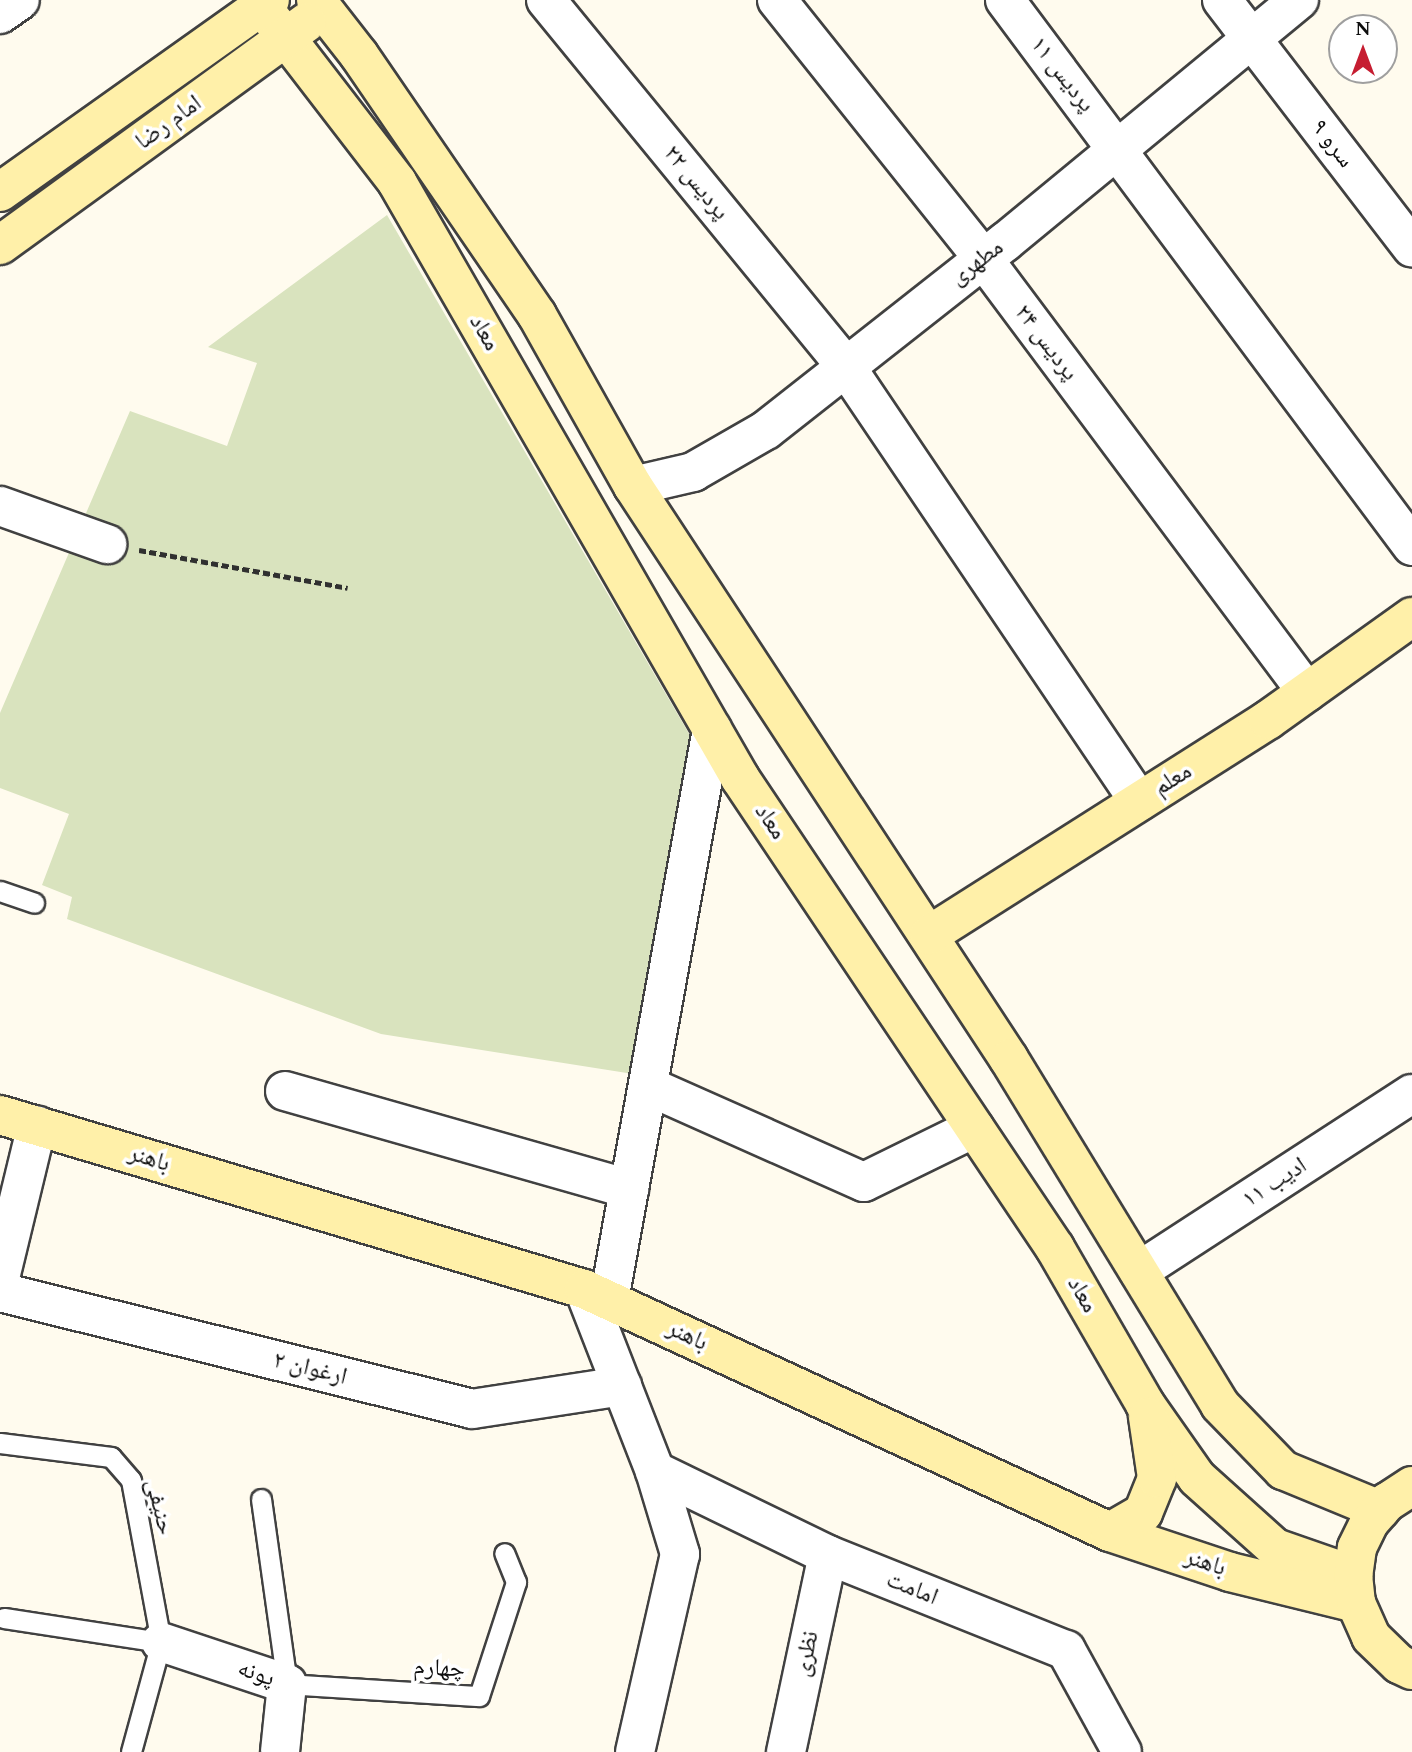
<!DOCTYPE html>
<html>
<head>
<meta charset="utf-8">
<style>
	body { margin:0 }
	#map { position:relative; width:1412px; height:1752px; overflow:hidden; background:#fffbee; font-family:Spectral,"Noto Naskh Arabic",serif }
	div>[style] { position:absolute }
	.cemetery>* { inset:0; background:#d9e3be }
	.path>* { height:4.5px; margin-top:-2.25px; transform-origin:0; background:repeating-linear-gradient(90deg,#303030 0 7px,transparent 0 10.5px) }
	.roads { filter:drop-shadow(2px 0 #414141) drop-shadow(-2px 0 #414141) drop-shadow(0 2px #414141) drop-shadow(0 -2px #414141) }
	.lane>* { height:19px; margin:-9.5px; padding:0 9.5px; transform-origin:9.5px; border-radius:9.5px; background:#fff }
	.street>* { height:38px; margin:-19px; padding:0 19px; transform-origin:19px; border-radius:19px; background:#fff }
	.secondary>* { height:38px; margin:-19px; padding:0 19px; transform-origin:19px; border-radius:19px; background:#fff0a9 }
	span { translate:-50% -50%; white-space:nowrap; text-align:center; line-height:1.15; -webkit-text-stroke:7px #fff; paint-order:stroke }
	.street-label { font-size:24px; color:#0e0e0e }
	.north { position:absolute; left:1328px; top:14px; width:70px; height:70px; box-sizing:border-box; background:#fff; border:2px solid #9f9f9f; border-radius:50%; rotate:0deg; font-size:19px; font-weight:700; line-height:28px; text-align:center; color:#0e0e0e }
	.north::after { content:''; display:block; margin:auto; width:24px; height:32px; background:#c61d31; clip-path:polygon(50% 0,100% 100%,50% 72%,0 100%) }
</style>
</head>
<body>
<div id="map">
	<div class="cemetery">
		<i style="clip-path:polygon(387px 215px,695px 744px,646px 1076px,381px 1034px,67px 919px,72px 897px,42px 885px,69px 814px,0 788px,0 713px,130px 411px,227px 446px,257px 363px,208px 347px)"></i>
	</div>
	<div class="path">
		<i style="left:139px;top:550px;width:212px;rotate:10.3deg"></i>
	</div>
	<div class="roads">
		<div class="lane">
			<i style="left:0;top:891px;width:36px;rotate:19deg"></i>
			<i style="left:0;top:1443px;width:112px;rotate:7.2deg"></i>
			<i style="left:111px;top:1457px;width:30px;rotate:49deg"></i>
			<i style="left:131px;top:1480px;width:165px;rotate:79.5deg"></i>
			<i style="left:161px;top:1642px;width:114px;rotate:105.3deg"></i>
			<i style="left:261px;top:1499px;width:187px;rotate:82deg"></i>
			<i style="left:287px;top:1684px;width:192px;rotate:3.6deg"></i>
			<i style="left:479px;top:1696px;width:120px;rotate:-72deg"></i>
			<i style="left:516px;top:1582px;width:31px;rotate:-112deg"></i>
			<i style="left:4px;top:1618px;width:159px;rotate:8.7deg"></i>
		</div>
		<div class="street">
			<i style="left:546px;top:0;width:474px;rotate:50.7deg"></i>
			<i style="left:846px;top:367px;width:524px;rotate:55.98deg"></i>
			<i style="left:777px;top:0;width:329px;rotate:51.4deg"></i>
			<i style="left:982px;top:257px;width:543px;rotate:53.24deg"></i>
			<i style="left:1005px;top:0;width:681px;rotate:53.3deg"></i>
			<i style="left:1222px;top:0;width:312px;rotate:52.5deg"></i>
			<i style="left:0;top:14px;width:24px;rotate:-35deg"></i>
			<i style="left:633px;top:486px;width:62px;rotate:-13.1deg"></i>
			<i style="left:693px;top:472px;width:84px;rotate:-29.9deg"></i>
			<i style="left:766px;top:430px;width:304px;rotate:-38.2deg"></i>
			<i style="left:1005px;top:242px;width:381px;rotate:-39.5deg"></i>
			<i style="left:0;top:506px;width:114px;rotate:19.6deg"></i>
			<i style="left:648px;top:1086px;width:236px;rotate:24deg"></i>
			<i style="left:864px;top:1182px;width:123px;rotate:-26.1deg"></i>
			<i style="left:285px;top:1091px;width:358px;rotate:15.9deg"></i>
			<i style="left:1139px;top:1271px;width:325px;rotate:-33deg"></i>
			<i style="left:0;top:1278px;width:157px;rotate:-76.4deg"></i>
			<i style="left:584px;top:1289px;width:195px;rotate:68.7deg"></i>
			<i style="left:655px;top:1471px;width:87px;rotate:73.2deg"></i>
			<i style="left:680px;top:1554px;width:203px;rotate:102.8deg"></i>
			<i style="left:0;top:1292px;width:486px;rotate:13.9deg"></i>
			<i style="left:472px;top:1409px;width:152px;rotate:-8.7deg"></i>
			<i style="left:609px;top:1300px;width:580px;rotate:-79.77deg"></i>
			<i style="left:655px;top:1471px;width:192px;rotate:25.9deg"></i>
			<i style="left:828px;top:1555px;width:256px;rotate:21.8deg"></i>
			<i style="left:1066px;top:1650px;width:116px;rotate:61.2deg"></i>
			<i style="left:161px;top:1642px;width:133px;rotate:18.4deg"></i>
			<i style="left:287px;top:1684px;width:68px;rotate:95.9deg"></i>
			<i style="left:786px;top:1752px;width:201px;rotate:-78deg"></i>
		</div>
		<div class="secondary">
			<i style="left:257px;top:0;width:230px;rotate:52.4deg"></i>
			<i style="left:397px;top:182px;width:688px;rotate:60.08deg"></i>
			<i style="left:740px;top:778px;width:566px;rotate:56.17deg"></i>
			<i style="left:1055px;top:1248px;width:180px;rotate:60deg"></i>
			<i style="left:1145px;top:1404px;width:90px;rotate:54.9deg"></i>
			<i style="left:1197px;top:1478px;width:105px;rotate:41.9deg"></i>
			<i style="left:1275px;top:1548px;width:83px;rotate:19.1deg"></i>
			<i style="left:316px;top:0;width:70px;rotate:52deg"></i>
			<i style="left:359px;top:55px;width:315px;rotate:55.6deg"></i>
			<i style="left:537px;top:315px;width:196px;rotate:60.7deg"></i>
			<i style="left:633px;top:486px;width:685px;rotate:56.73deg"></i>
			<i style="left:1009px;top:1059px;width:405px;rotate:58.6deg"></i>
			<i style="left:1220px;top:1405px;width:91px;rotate:45.9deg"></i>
			<i style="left:1283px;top:1470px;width:105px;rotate:22.4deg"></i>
			<i style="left:0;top:192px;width:331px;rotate:-35.4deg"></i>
			<i style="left:0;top:245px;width:379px;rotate:-36deg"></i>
			<i style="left:929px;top:935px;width:401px;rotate:-32.4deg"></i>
			<i style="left:1268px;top:720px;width:177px;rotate:-35.6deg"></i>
			<i style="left:0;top:1115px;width:609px;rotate:16.59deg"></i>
			<i style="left:584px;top:1289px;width:579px;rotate:24.8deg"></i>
			<i style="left:1110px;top:1532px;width:126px;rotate:18.4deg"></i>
			<i style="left:1230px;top:1572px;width:130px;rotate:13.8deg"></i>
			<i style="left:1412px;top:1486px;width:30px;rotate:147deg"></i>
			<i style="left:1387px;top:1502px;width:28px;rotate:131deg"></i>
			<i style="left:1369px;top:1523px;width:28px;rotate:116deg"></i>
			<i style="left:1357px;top:1548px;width:27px;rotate:98deg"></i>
			<i style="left:1353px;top:1575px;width:28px;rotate:84deg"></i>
			<i style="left:1356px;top:1603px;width:37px;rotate:66deg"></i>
			<i style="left:1371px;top:1637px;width:39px;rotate:44deg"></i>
			<i style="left:1399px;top:1664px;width:14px;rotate:25deg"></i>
			<i style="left:1110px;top:1532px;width:38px;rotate:-30deg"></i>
			<i style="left:1143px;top:1513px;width:38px;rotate:-68deg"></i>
			<i style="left:1157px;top:1478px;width:62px;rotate:-98.4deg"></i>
		</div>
	</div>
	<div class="street-label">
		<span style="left:1062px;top:75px;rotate:52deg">پردیس ۱۱</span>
		<span style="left:169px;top:123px;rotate:-36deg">امام رضا</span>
		<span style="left:1332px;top:144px;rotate:52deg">سرو ۹</span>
		<span style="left:696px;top:183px;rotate:51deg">پردیس ۲۲</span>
		<span style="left:977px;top:263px;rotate:-37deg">مطهری</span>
		<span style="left:484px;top:333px;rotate:60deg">معاد</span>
		<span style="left:1046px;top:343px;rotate:53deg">پردیس ۲۴</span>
		<span style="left:1173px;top:780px;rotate:-32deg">معلم</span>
		<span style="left:770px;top:822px;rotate:56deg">معاد</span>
		<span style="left:149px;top:1159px;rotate:17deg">باهنر</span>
		<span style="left:1275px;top:1183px;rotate:-33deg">ادیب ۱۱</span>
		<span style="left:1082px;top:1295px;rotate:60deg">معاد</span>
		<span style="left:687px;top:1336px;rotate:25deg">باهنر</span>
		<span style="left:310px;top:1369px;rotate:14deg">ارغوان ۲</span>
		<span style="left:159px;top:1507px;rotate:76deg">حنیفی</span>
		<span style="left:1205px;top:1563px;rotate:18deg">باهنر</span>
		<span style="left:912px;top:1589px;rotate:22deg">امامت</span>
		<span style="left:807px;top:1654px;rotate:-78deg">نظری</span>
		<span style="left:439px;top:1669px;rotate:3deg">چهارم</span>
		<span style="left:256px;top:1674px;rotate:19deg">پونه</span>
	</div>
	<div class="north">N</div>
</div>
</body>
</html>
